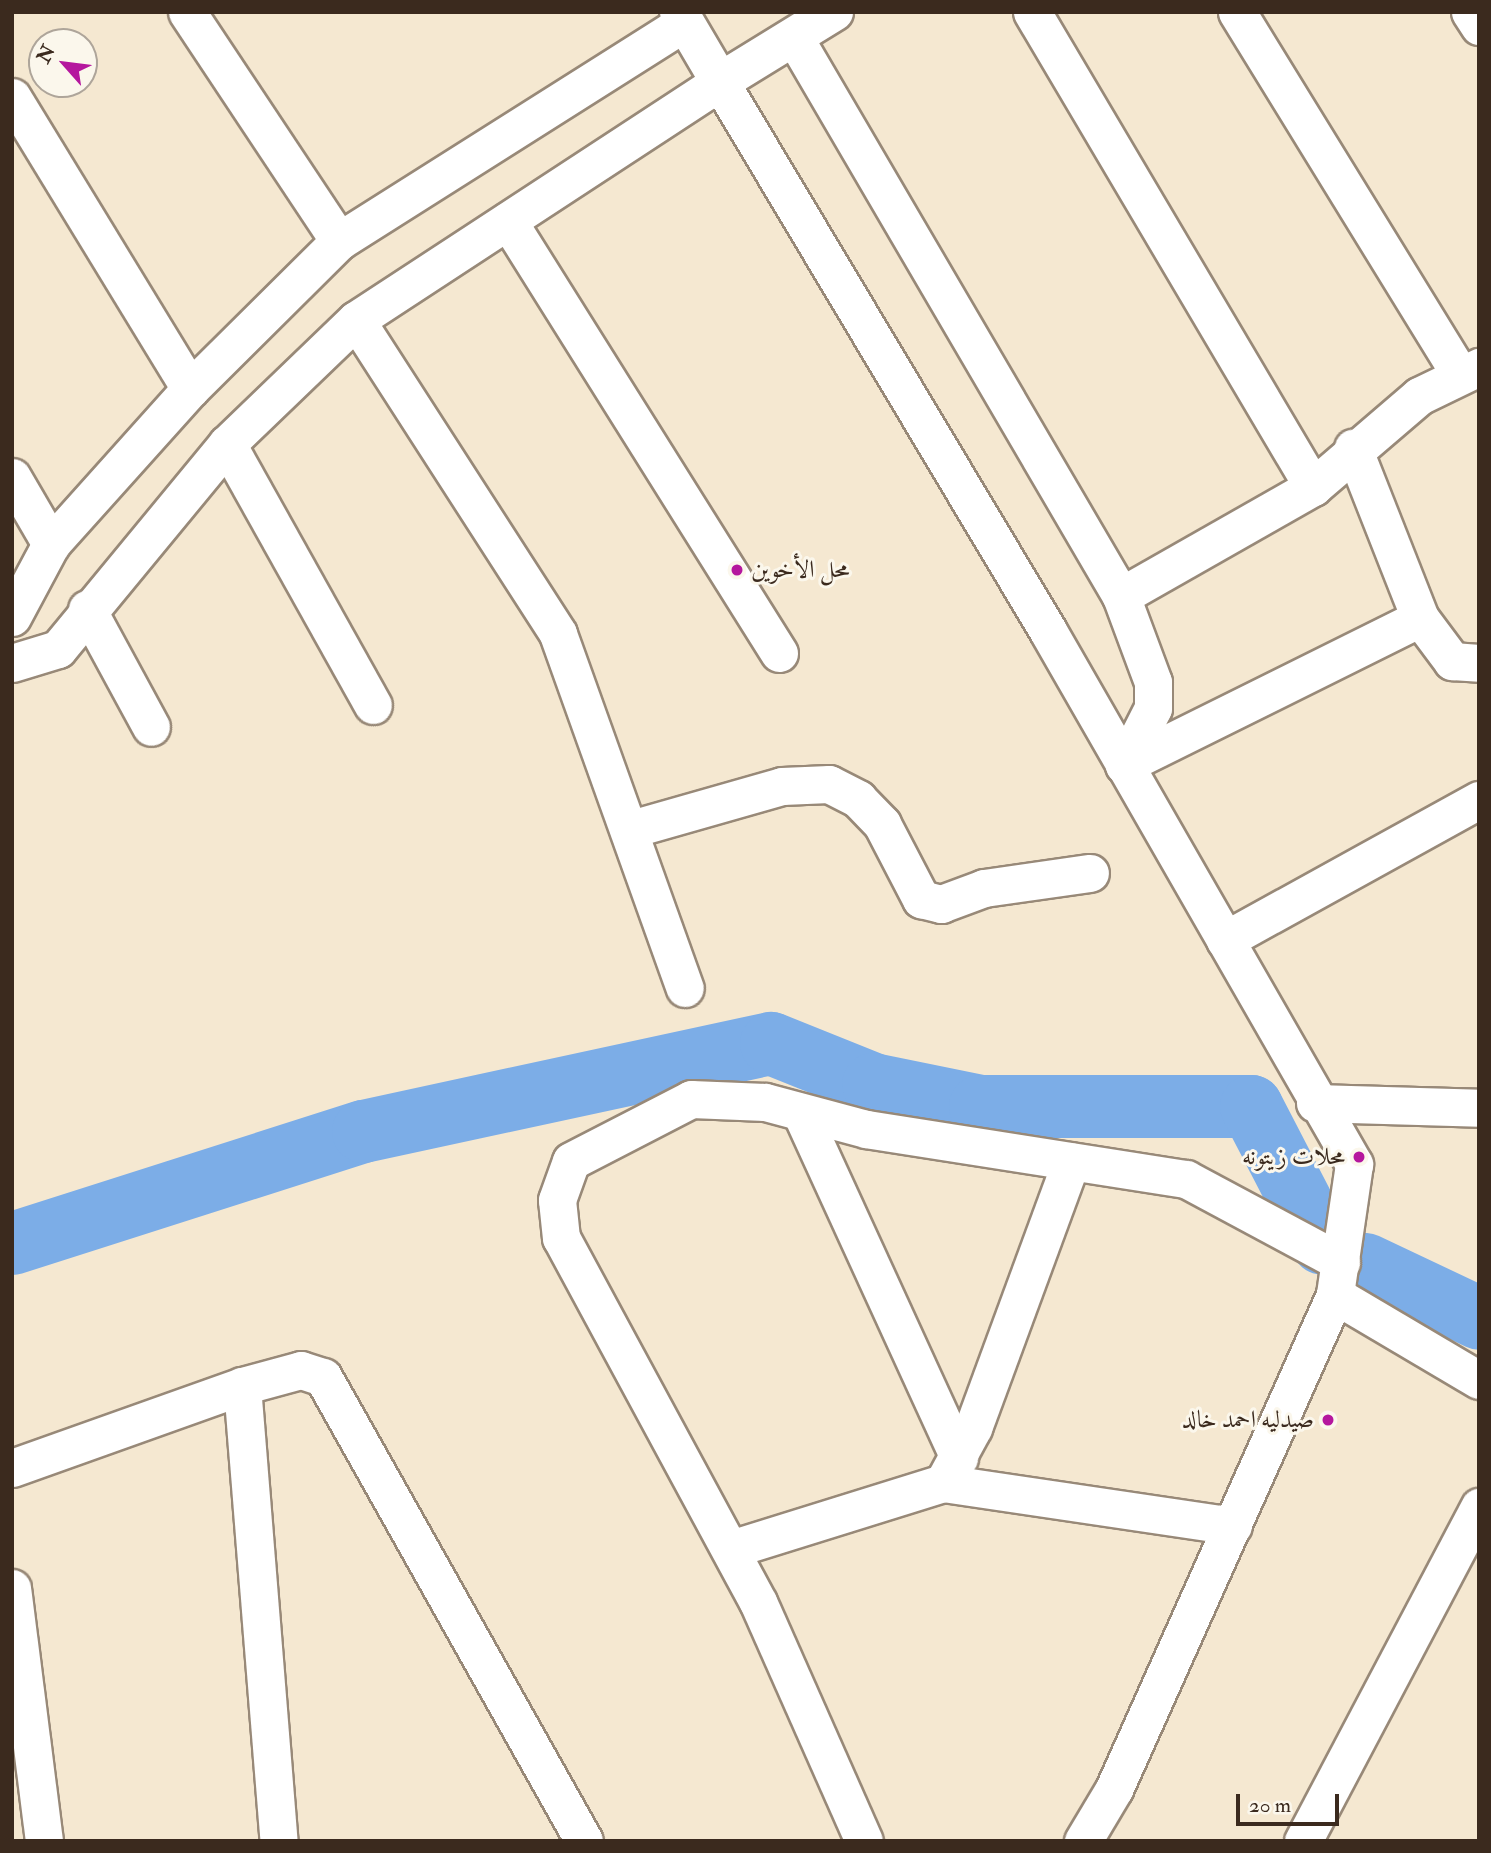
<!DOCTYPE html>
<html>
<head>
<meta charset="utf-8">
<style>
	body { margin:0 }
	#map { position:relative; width:1491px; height:1853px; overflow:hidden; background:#f5e8d1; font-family:"IM FELL Double Pica",Amiri,serif }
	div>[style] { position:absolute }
	.river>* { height:63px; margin:-31.5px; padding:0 31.5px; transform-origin:31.5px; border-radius:31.5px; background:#7cade7 }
	.roads { filter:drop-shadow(2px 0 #988978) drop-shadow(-2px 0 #988978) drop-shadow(0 2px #988978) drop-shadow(0 -2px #988978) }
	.minor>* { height:37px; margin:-18.5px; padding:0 18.5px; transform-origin:18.5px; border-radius:18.5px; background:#fff }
	.tertiary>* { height:38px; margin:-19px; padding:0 19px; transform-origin:19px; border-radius:19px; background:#fff }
	.dots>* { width:19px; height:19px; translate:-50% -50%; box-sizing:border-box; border:4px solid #fbf7ec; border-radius:50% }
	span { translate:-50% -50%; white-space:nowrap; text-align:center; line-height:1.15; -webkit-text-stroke:6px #fbf7ec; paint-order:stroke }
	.poi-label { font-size:24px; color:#3b2a1e }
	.left { translate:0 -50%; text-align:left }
	.right { translate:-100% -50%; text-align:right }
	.frame { position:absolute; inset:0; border:14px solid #3b2a1e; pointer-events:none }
	.north { position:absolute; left:28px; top:28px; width:70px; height:70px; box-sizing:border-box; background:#fbf7ec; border:2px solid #aea59a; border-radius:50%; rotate:298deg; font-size:19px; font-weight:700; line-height:28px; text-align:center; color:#3b2a1e }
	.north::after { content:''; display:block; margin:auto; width:24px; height:32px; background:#b5179e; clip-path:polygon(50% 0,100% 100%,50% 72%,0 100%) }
	.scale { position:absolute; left:1236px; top:1794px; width:103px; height:32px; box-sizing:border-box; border:4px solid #3b2a1e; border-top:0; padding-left:9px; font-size:21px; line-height:24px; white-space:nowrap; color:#3b2a1e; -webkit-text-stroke:5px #fbf7ec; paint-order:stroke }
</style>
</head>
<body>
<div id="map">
	<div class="river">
		<i style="left:12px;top:1243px;width:368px;rotate:-17.7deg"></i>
		<i style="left:363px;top:1131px;width:417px;rotate:-12.2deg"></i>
		<i style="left:771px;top:1043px;width:110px;rotate:21.9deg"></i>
		<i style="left:873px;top:1084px;width:109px;rotate:11.6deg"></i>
		<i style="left:980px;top:1106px;width:271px"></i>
		<i style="left:1251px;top:1106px;width:154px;rotate:62.6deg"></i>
		<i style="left:1365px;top:1264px;width:126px;rotate:25.3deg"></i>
	</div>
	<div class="roads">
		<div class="minor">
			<i style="left:187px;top:12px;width:275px;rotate:56.4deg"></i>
			<i style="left:1032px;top:12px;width:552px;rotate:59.39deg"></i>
			<i style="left:1237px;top:12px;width:426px;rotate:58.4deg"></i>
			<i style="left:1470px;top:12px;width:17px;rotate:57deg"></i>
			<i style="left:794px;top:37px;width:648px;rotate:59.67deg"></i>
			<i style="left:1121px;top:596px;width:92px;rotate:69.6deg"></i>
			<i style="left:1153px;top:682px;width:26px;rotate:90deg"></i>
			<i style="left:1153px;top:708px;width:64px;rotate:117deg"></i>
			<i style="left:12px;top:97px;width:342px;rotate:58.6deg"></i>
			<i style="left:508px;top:221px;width:510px;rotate:57.9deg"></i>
			<i style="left:356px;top:320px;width:373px;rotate:57.2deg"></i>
			<i style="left:558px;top:634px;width:376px;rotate:70.3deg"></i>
			<i style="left:227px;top:444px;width:299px;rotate:60.8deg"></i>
			<i style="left:12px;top:477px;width:78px;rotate:59.8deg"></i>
			<i style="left:1121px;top:596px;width:221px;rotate:-29.6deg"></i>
			<i style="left:1313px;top:487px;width:140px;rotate:-40.6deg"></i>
			<i style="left:1419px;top:396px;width:67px;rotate:-25.8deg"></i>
			<i style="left:87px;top:609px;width:134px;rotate:61.5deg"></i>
			<i style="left:12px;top:617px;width:83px;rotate:-61.9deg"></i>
			<i style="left:51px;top:544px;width:208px;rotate:-48.1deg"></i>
			<i style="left:190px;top:389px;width:210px;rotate:-44.8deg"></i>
			<i style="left:339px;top:241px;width:409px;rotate:-32.3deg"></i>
			<i style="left:1420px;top:618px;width:54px;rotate:53.3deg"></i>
			<i style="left:1452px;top:661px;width:27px;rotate:4deg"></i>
			<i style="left:12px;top:663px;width:48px;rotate:-16.9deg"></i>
			<i style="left:58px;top:649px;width:266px;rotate:-50.5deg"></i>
			<i style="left:227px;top:444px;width:179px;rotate:-43.9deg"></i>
			<i style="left:356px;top:320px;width:435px;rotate:-33.2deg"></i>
			<i style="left:720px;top:82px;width:640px;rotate:59.14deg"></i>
			<i style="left:1048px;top:631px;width:615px;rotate:60.14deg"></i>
			<i style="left:1354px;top:1164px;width:132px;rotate:98.3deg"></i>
			<i style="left:1335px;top:1295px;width:541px;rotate:114.1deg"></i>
			<i style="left:1114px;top:1789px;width:61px;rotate:120.8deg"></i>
			<i style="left:1124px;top:765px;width:330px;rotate:-26.4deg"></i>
			<i style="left:1420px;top:618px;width:183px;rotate:-111.5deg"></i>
			<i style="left:631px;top:829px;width:157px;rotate:-15.9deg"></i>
			<i style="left:782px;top:786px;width:47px;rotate:-2.4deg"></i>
			<i style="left:829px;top:784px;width:33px;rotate:27deg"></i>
			<i style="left:858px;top:799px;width:35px;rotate:46deg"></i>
			<i style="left:882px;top:824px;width:85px;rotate:62.5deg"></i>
			<i style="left:921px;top:899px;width:21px;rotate:14deg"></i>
			<i style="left:941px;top:904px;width:46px;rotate:-20.4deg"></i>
			<i style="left:984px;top:888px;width:107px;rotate:-8.1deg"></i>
			<i style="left:1225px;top:940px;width:290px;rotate:-28.9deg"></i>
			<i style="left:1315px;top:1103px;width:164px;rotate:1.7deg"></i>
			<i style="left:803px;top:1117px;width:375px;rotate:65.4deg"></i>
			<i style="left:1335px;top:1295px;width:167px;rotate:30.6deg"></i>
			<i style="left:242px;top:1386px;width:457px;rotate:85.4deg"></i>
			<i style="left:12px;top:1468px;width:244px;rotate:-19.6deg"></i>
			<i style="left:242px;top:1386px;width:61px;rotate:-15.2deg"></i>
			<i style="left:301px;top:1370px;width:23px;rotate:18deg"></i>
			<i style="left:323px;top:1377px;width:532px;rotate:60.64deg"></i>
			<i style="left:943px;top:1483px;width:293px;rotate:8.4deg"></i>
			<i style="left:731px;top:1549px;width:222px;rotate:-17.3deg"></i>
			<i style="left:943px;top:1483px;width:63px;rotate:-61.4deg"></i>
			<i style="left:973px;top:1428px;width:284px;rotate:-69.8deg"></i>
			<i style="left:12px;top:1588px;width:255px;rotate:82.8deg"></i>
			<i style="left:864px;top:1841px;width:261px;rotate:-113.9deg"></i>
			<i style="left:758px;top:1602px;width:414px;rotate:-118.4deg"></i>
			<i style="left:561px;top:1238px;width:38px;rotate:-96deg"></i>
			<i style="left:557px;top:1200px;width:41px;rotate:-70.3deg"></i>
			<i style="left:571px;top:1161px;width:135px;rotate:-27.3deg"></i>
			<i style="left:691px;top:1099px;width:74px;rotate:2.3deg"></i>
			<i style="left:765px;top:1102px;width:105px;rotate:15deg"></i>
			<i style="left:866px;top:1129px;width:324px;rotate:8.9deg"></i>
			<i style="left:1186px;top:1179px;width:176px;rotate:28.2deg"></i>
			<i style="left:1303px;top:1841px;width:378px;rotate:-62.2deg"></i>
		</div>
		<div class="tertiary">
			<i style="left:679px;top:12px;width:81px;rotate:59.6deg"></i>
			<i style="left:720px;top:82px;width:134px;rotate:-31.6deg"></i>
		</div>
	</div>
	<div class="dots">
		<i style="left:737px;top:570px;background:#b5179e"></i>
		<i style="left:1359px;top:1157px;background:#b5179e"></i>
		<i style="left:1328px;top:1420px;background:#b5179e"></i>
	</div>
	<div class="poi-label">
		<span class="left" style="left:751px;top:570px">محل الأخوين</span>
		<span class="right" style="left:1345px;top:1157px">محلات زيتونه</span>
		<span class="right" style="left:1314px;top:1420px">صيدليه احمد خالد</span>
	</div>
	<div class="frame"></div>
	<div class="north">N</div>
	<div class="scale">20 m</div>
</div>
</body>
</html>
